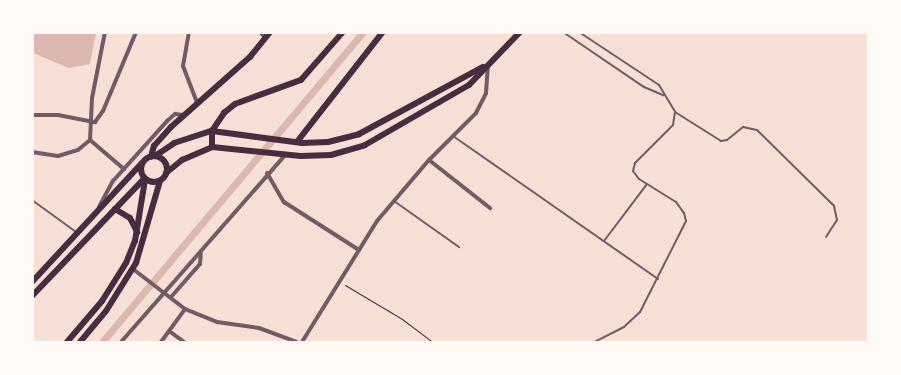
<!DOCTYPE html>
<html>
<head>
<meta charset="utf-8">
<style>
	body { margin:0 }
	#map { position:relative; width:901px; height:375px; overflow:hidden; background:#f7e1d7; font-family:"Asap Condensed",sans-serif }
	div>[style] { position:absolute }
	.water>* { inset:0; background:#dcb8b0 }
	.canal>* { height:7px; margin:-3.5px; padding:0 3.5px; transform-origin:3.5px; border-radius:3.5px; background:#dcb8b0 }
	.path>* { height:1px; margin:-0.5px; padding:0 0.5px; transform-origin:0.5px; border-radius:0.5px; background:#4a2c40 }
	.service>* { height:2px; margin:-1px; padding:0 1px; transform-origin:1px; border-radius:1px; background:#755966 }
	.minor>* { height:4px; margin:-2px; padding:0 2px; transform-origin:2px; border-radius:2px; background:#755966 }
	.secondary>* { height:5.5px; margin:-2.75px; padding:0 2.75px; transform-origin:2.75px; border-radius:2.75px; background:#4a2c40 }
	.trunk>* { height:6px; margin:-3px; padding:0 3px; transform-origin:3px; border-radius:3px; background:#4a2c40 }
	.trunk>.ring { margin:-3px; padding:0; box-sizing:content-box; background:none; border:6px solid #4a2c40; border-radius:50% }
	span { translate:-50% -50%; white-space:nowrap; text-align:center; line-height:1.15; -webkit-text-stroke:4px #fffaf5; paint-order:stroke }
	.frame { position:absolute; inset:0; border:34px solid #fffaf5; pointer-events:none }
</style>
</head>
<body>
<div id="map">
	<div class="water">
		<i style="clip-path:polygon(32px 33px,96px 33px,90px 64px,69px 68px,33px 53px)"></i>
	</div>
	<div class="canal">
		<i style="left:102px;top:342px;width:405px;rotate:-49.9deg"></i>
	</div>
	<div class="path">
		<i style="left:345px;top:285px;width:66px;rotate:30.8deg"></i>
		<i style="left:402px;top:319px;width:38px;rotate:37deg"></i>
	</div>
	<div class="service">
		<i style="left:563px;top:32px;width:98px;rotate:34.2deg"></i>
		<i style="left:644px;top:87px;width:21px;rotate:23deg"></i>
		<i style="left:579px;top:32px;width:96px;rotate:33.5deg"></i>
		<i style="left:659px;top:85px;width:31px;rotate:59deg"></i>
		<i style="left:675px;top:112px;width:13px;rotate:99deg"></i>
		<i style="left:673px;top:125px;width:54px;rotate:135deg"></i>
		<i style="left:635px;top:163px;width:8px;rotate:104deg"></i>
		<i style="left:633px;top:171px;width:10px;rotate:53deg"></i>
		<i style="left:639px;top:179px;width:44px;rotate:31.9deg"></i>
		<i style="left:676px;top:202px;width:14px;rotate:54deg"></i>
		<i style="left:684px;top:213px;width:8px;rotate:76deg"></i>
		<i style="left:686px;top:221px;width:102px;rotate:116.8deg"></i>
		<i style="left:640px;top:312px;width:22px;rotate:137deg"></i>
		<i style="left:624px;top:327px;width:33px;rotate:153deg"></i>
		<i style="left:675px;top:112px;width:54px;rotate:32.2deg"></i>
		<i style="left:721px;top:141px;width:6px;rotate:-9deg"></i>
		<i style="left:727px;top:140px;width:21px;rotate:-39deg"></i>
		<i style="left:743px;top:127px;width:14px;rotate:12deg"></i>
		<i style="left:757px;top:130px;width:108px;rotate:44.6deg"></i>
		<i style="left:834px;top:206px;width:14px;rotate:78deg"></i>
		<i style="left:837px;top:220px;width:20px;rotate:123deg"></i>
		<i style="left:453px;top:136px;width:250px;rotate:34.9deg"></i>
		<i style="left:32px;top:200px;width:54px;rotate:36deg"></i>
		<i style="left:394px;top:201px;width:80px;rotate:35.3deg"></i>
		<i style="left:604px;top:241px;width:71px;rotate:-53deg"></i>
	</div>
	<div class="minor">
		<i style="left:105px;top:32px;width:67px;rotate:101.1deg"></i>
		<i style="left:92px;top:98px;width:42px;rotate:92.7deg"></i>
		<i style="left:90px;top:140px;width:45px;rotate:40.5deg"></i>
		<i style="left:189px;top:32px;width:35px;rotate:100deg"></i>
		<i style="left:183px;top:66px;width:39px;rotate:69deg"></i>
		<i style="left:260px;top:32px;width:8px;rotate:45deg"></i>
		<i style="left:32px;top:115px;width:26px"></i>
		<i style="left:58px;top:115px;width:38px;rotate:11deg"></i>
		<i style="left:95px;top:122px;width:14px;rotate:-54deg"></i>
		<i style="left:103px;top:111px;width:86px;rotate:-67.3deg"></i>
		<i style="left:32px;top:152px;width:26px;rotate:9deg"></i>
		<i style="left:58px;top:156px;width:21px;rotate:-17deg"></i>
		<i style="left:78px;top:150px;width:16px;rotate:-40deg"></i>
		<i style="left:429px;top:160px;width:78px;rotate:38.2deg"></i>
		<i style="left:267px;top:173px;width:34px;rotate:60deg"></i>
		<i style="left:284px;top:202px;width:89px;rotate:32.6deg"></i>
		<i style="left:99px;top:207px;width:30px;rotate:-62deg"></i>
		<i style="left:113px;top:181px;width:81px;rotate:-48deg"></i>
		<i style="left:167px;top:121px;width:11px;rotate:-41deg"></i>
		<i style="left:175px;top:114px;width:9px;rotate:6deg"></i>
		<i style="left:133px;top:269px;width:66px;rotate:37.6deg"></i>
		<i style="left:185px;top:309px;width:35px;rotate:22deg"></i>
		<i style="left:217px;top:322px;width:42px;rotate:8.1deg"></i>
		<i style="left:259px;top:328px;width:40px;rotate:20.2deg"></i>
		<i style="left:171px;top:297px;width:44px;rotate:-48.7deg"></i>
		<i style="left:200px;top:264px;width:13px;rotate:-86deg"></i>
		<i style="left:169px;top:331px;width:19px;rotate:36deg"></i>
		<i style="left:121px;top:342px;width:250px;rotate:-48.7deg"></i>
		<i style="left:161px;top:342px;width:41px;rotate:-54deg"></i>
		<i style="left:302px;top:342px;width:142px;rotate:-58.2deg"></i>
		<i style="left:377px;top:221px;width:80px;rotate:-49.6deg"></i>
		<i style="left:429px;top:160px;width:66px;rotate:-45deg"></i>
		<i style="left:476px;top:113px;width:22px;rotate:-63deg"></i>
		<i style="left:486px;top:93px;width:27px;rotate:-86deg"></i>
	</div>
	<div class="secondary">
		<i style="left:297px;top:142px;width:140px;rotate:-52deg"></i>
		<i style="left:212px;top:147px;width:16px;rotate:-90deg"></i>
		<i style="left:212px;top:131px;width:22px;rotate:-56deg"></i>
		<i style="left:224px;top:113px;width:14px;rotate:-39deg"></i>
		<i style="left:235px;top:104px;width:70px;rotate:-20deg"></i>
		<i style="left:301px;top:80px;width:64px;rotate:-48.8deg"></i>
		<i style="left:151px;top:157px;width:11px;rotate:-75deg"></i>
		<i style="left:154px;top:146px;width:25px;rotate:-48deg"></i>
		<i style="left:171px;top:127px;width:106px;rotate:-41.5deg"></i>
		<i style="left:250px;top:57px;width:32px;rotate:-51deg"></i>
	</div>
	<div class="trunk">
		<i class="ring" style="left:141px;top:156px;width:20px;height:20px"></i>
		<i style="left:155px;top:156px;width:23px;rotate:-34deg"></i>
		<i style="left:174px;top:143px;width:40px;rotate:-18deg"></i>
		<i style="left:212px;top:131px;width:91px;rotate:7.6deg"></i>
		<i style="left:302px;top:143px;width:26px;rotate:-2deg"></i>
		<i style="left:328px;top:142px;width:32px;rotate:-14deg"></i>
		<i style="left:359px;top:134px;width:141px;rotate:-28.4deg"></i>
		<i style="left:166px;top:173px;width:21px;rotate:-39deg"></i>
		<i style="left:182px;top:160px;width:33px;rotate:-23deg"></i>
		<i style="left:212px;top:147px;width:89px;rotate:5.8deg"></i>
		<i style="left:301px;top:156px;width:30px;rotate:-2deg"></i>
		<i style="left:331px;top:155px;width:35px;rotate:-16deg"></i>
		<i style="left:365px;top:145px;width:120px;rotate:-30deg"></i>
		<i style="left:469px;top:85px;width:74px;rotate:-46.1deg"></i>
		<i style="left:115px;top:209px;width:17px;rotate:31deg"></i>
		<i style="left:130px;top:218px;width:16px;rotate:63deg"></i>
		<i style="left:32px;top:282px;width:162px;rotate:-47.3deg"></i>
		<i style="left:32px;top:296px;width:162px;rotate:-46.3deg"></i>
		<i style="left:67px;top:342px;width:54px;rotate:-49.5deg"></i>
		<i style="left:102px;top:301px;width:45px;rotate:-57.7deg"></i>
		<i style="left:126px;top:263px;width:24px;rotate:-68deg"></i>
		<i style="left:135px;top:241px;width:62px;rotate:-80.7deg"></i>
		<i style="left:80px;top:342px;width:40px;rotate:-50deg"></i>
		<i style="left:106px;top:311px;width:57px;rotate:-58deg"></i>
		<i style="left:136px;top:263px;width:85px;rotate:-73.7deg"></i>
	</div>
	<div class="frame"></div>
</div>
</body>
</html>
